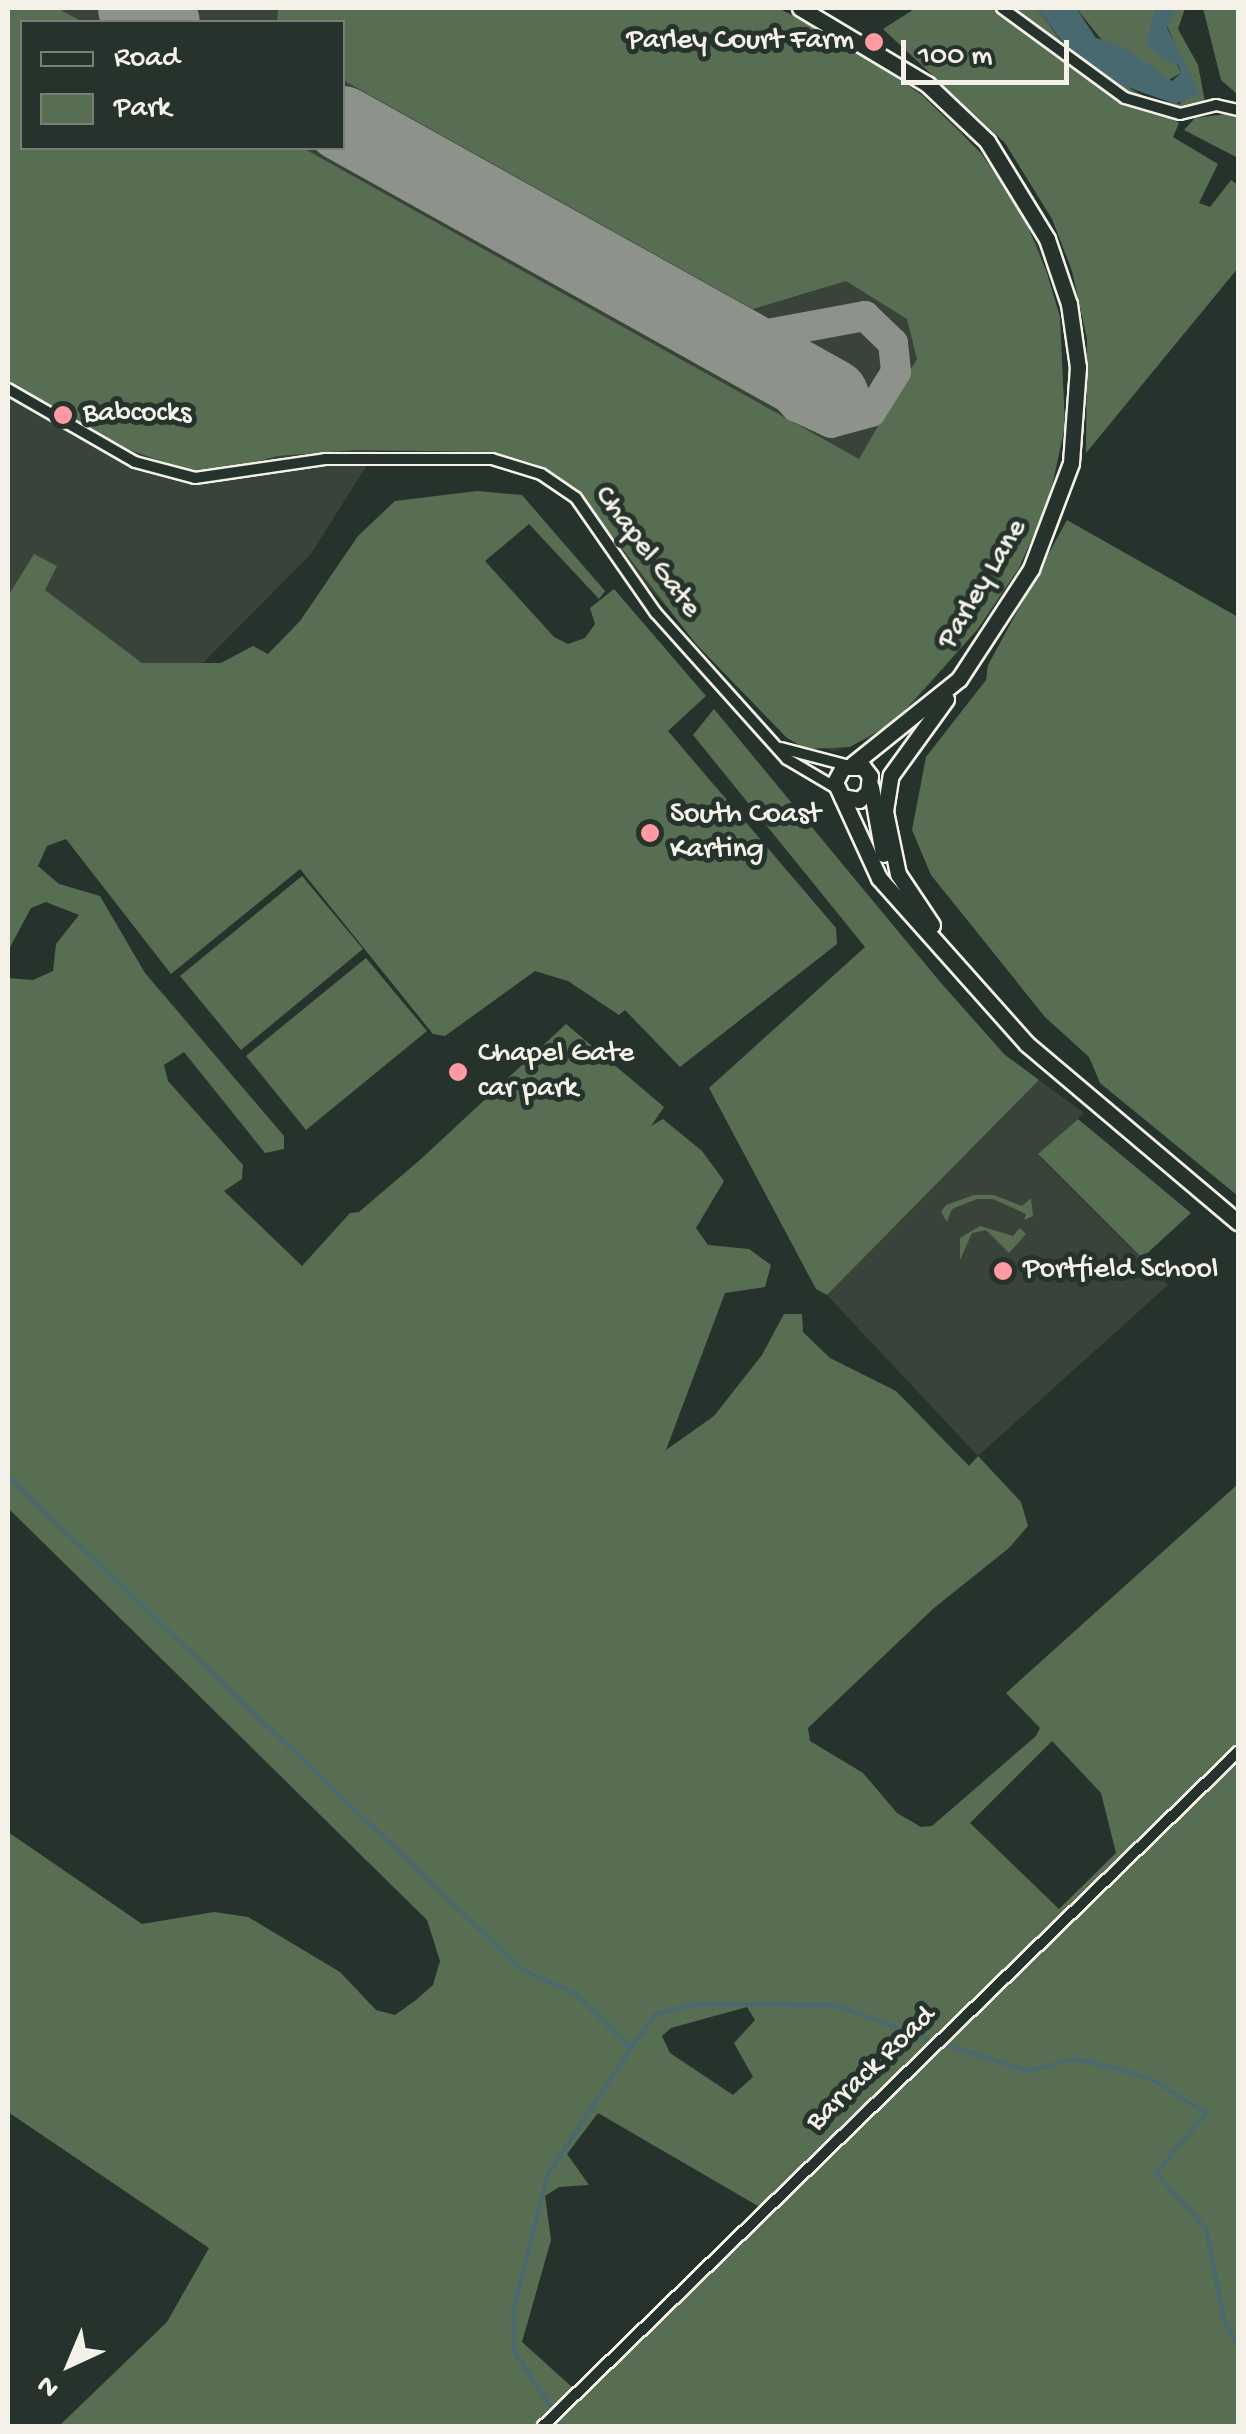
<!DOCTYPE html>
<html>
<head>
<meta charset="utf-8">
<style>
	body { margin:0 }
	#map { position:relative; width:1246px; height:2434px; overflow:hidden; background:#26332d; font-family:"Gochi Hand",sans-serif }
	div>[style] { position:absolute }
	.built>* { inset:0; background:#3a4339 }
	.green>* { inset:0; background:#576e52 }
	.water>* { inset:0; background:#48696f }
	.stream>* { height:4px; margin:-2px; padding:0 2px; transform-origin:2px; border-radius:2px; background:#48696f }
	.taxiway>* { height:30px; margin:-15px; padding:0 15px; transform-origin:15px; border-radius:15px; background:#8d928a }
	.runway>* { height:75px; margin:-37.5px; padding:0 37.5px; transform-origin:37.5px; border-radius:37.5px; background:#8d928a }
	.roads { filter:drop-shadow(2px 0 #f4f1e8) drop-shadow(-2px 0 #f4f1e8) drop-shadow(0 2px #f4f1e8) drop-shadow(0 -2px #f4f1e8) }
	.street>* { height:10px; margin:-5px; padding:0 5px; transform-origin:5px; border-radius:5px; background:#26332d }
	.secondary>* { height:15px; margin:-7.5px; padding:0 7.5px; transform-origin:7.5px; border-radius:7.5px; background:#26332d }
	.dots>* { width:28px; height:28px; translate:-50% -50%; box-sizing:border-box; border:5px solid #26332d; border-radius:50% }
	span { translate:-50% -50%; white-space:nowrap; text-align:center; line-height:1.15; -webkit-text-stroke:10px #26332d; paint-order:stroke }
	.poi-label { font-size:30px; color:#f4f1e8 }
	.right { translate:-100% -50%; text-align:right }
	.left { translate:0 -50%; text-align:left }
	.street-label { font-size:30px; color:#f4f1e8 }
	.frame { position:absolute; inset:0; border:10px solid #f4f1e8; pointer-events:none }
	.legend { position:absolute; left:20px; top:20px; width:325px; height:130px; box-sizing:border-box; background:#26332d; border:2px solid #787f78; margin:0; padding:12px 18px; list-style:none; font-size:30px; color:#f4f1e8 }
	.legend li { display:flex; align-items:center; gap:20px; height:50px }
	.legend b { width:50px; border:2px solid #787f78 }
	.north { position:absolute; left:20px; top:2314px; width:100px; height:100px; -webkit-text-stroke:8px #26332d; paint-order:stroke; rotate:224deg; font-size:28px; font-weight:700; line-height:40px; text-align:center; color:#f4f1e8 }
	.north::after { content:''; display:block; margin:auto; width:35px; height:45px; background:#f4f1e8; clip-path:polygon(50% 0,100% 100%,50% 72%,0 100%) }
	.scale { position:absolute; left:901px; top:40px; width:168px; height:45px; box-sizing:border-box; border:5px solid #f4f1e8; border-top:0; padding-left:12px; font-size:30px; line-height:35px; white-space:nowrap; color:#f4f1e8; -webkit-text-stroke:8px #26332d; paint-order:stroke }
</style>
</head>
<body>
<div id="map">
	<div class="built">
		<i style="clip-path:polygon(evenodd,8px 8px,778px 8px,791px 14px,897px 77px,957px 127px,999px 176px,1038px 246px,1060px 317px,1065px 426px,1049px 500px,1019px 568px,977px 630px,910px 707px,870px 738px,833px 751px,787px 738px,637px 575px,582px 497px,535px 464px,494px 452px,376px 451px,310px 555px,203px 663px,142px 663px,44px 590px,34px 555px,8px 596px,8px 8px,22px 22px,342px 22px,342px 148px,22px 148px,22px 22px)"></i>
		<i style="clip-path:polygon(1039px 1080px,1084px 1113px,1038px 1155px,1168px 1285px,978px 1456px,827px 1295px)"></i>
	</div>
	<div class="green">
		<i style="clip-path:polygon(57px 8px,83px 22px,22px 22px,22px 148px,303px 148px,859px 459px,917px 359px,907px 319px,846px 281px,753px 309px,343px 80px,342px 22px,277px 22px,278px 8px,778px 8px,856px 50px,922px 95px,981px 153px,1023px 215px,1047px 273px,1060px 317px,1065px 426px,1049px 500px,1019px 568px,977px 630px,894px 722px,850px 747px,806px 749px,787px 738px,696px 644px,582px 497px,535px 464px,494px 452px,357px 450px,277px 456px,224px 471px,186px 470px,130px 450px,8px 381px,8px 10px)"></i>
		<i style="clip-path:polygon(916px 8px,993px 8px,1179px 123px,1173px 137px,1218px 164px,1199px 203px,1210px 207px,1231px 180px,1238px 185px,1238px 268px,1086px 453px,1087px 339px,1072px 271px,1052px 219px,1005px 143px,883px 29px)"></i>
		<i style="clip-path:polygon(1009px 8px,1037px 8px,1063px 44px,1093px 68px,1149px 99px,1180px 104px,1188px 76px,1166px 23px,1176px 8px,1185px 8px,1178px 29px,1198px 65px,1205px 102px,1182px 109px,1124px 94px)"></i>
		<i style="clip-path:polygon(1076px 8px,1156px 8px,1155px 20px,1181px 73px,1167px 81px,1105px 44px)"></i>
		<i style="clip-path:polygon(1203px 8px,1238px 8px,1238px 95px,1221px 80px)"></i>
		<i style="clip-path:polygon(1227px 114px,1238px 118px,1238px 158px,1184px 130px,1195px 118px)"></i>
		<i style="clip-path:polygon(evenodd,477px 491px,522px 495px,605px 591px,599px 599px,529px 524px,485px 561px,554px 637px,568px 644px,585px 638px,595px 624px,590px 608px,614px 589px,706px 696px,668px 731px,836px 928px,837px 944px,680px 1067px,625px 1010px,619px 1015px,568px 981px,535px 971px,445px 1036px,433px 1034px,300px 869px,171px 974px,66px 839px,47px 846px,38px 866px,59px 884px,100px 896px,145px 973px,284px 1136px,284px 1149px,265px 1153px,184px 1052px,164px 1065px,168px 1081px,243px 1165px,242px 1179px,224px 1191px,302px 1266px,350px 1213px,359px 1212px,421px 1159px,566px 1024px,664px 1107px,651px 1126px,663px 1119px,702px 1151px,724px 1181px,696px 1228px,708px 1245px,749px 1249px,771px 1265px,765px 1287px,725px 1293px,666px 1450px,714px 1416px,762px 1355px,784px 1314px,802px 1314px,803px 1332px,830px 1358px,896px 1391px,969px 1466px,978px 1456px,1021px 1502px,1028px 1526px,1009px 1548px,934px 1608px,808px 1728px,810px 1741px,863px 1773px,897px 1813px,921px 1827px,932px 1826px,1036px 1736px,1040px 1728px,1006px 1693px,1238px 1484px,1238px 2426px,59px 2426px,167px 2322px,209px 2248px,8px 2112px,8px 1832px,142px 1924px,214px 1912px,248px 1917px,340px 1972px,376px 2010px,395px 2015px,416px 2000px,433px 1985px,440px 1961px,427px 1920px,8px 1508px,8px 978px,33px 980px,53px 971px,56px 944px,79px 915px,46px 902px,31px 908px,8px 951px,8px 596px,34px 554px,57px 566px,45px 590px,142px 663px,221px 663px,253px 646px,268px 654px,300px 621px,358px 536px,395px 501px,477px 491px,1052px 1741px,1101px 1793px,1116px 1853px,1059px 1909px,970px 1823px,1052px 1741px,477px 491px,747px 2007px,755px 2020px,734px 2043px,753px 2077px,733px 2095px,670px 2053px,662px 2036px,671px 2028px,747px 2007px,477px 491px,598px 2113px,770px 2213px,583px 2397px,522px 2342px,551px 2240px,545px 2196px,559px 2187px,589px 2185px,567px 2154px,598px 2113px)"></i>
		<i style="clip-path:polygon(1067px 520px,1238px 617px,1238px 1196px,1100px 1083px,1089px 1057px,1045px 1017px,931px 875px,912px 830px,926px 757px,986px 680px,988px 665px)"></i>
		<i style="clip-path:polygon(714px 709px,941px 983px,1005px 1055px,1039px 1080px,827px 1295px,816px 1289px,709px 1088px,865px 947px,693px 735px)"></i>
		<i style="clip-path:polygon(302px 876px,363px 949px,241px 1050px,180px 976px)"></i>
		<i style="clip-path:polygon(366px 958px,427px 1031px,306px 1130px,246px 1056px)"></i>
		<i style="clip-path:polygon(1078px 1119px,1191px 1213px,1142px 1258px,1038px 1154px)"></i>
		<i style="clip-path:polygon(974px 1195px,994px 1195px,1022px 1206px,1031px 1198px,1033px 1216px,1024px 1220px,1026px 1214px,993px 1199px,977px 1199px,952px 1209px,947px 1222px,941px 1212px,946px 1205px)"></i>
		<i style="clip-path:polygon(980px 1226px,1013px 1236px,1020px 1228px,1026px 1234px,1009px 1253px,986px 1230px,972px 1233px,960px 1260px,960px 1238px)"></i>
	</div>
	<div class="water">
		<i style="clip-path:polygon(1037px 8px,1076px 8px,1096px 38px,1122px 46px,1172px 81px,1181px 73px,1178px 65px,1160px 58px,1146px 43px,1156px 8px,1176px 8px,1167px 28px,1200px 93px,1175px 104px,1116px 83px,1067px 48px)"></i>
	</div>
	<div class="stream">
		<i style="left:8px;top:1477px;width:709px;rotate:43.8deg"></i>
		<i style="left:520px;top:1968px;width:63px;rotate:25.3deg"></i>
		<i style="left:577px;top:1995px;width:76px;rotate:44.5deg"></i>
		<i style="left:631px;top:2048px;width:42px;rotate:-53.7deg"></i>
		<i style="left:656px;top:2014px;width:43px;rotate:-13.4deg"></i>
		<i style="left:698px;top:2004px;width:137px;rotate:0.4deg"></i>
		<i style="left:835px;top:2005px;width:99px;rotate:20.1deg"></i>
		<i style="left:947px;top:2045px;width:85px;rotate:17.8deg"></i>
		<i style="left:1028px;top:2071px;width:48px;rotate:-14.6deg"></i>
		<i style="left:1074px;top:2059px;width:42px;rotate:12.4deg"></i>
		<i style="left:1115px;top:2068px;width:38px;rotate:17deg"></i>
		<i style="left:1151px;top:2079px;width:65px;rotate:31.7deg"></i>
		<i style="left:1206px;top:2113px;width:78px;rotate:129.8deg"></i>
		<i style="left:1156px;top:2173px;width:75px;rotate:48.2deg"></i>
		<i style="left:1206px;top:2229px;width:93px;rotate:78.8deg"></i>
		<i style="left:1224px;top:2320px;width:30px;rotate:62deg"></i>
		<i style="left:550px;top:2406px;width:66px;rotate:-123.2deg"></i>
		<i style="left:514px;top:2351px;width:39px;rotate:-91deg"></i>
		<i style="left:513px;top:2312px;width:142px;rotate:-75.8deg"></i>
		<i style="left:548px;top:2174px;width:151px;rotate:-56.6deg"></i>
		<i style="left:560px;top:2422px;width:5px;rotate:53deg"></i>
	</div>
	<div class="taxiway">
		<i style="left:169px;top:8px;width:17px;rotate:54deg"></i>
		<i style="left:722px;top:334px;width:24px;rotate:9deg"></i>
		<i style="left:746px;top:338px;width:121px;rotate:-10.5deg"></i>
		<i style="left:865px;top:316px;width:39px;rotate:44deg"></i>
		<i style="left:893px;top:343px;width:29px;rotate:84deg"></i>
		<i style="left:896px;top:372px;width:47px;rotate:122deg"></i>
		<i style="left:871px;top:412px;width:41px;rotate:164.6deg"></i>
		<i style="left:831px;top:423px;width:38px;rotate:-155deg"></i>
		<i style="left:796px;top:407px;width:89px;rotate:-132.3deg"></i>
	</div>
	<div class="runway">
		<i style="left:135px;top:8px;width:30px;rotate:27deg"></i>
		<i style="left:342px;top:123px;width:560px;rotate:29.17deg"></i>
	</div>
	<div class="roads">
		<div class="street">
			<i style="left:1002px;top:8px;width:152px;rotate:36.2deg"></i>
			<i style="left:1125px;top:98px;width:57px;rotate:16.2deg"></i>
			<i style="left:1180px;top:114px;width:37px;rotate:-14deg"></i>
			<i style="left:1216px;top:105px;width:23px;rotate:13deg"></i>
			<i style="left:8px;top:389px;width:146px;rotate:29.9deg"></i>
			<i style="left:135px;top:462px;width:62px;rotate:14.9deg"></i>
			<i style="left:195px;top:478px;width:131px;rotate:-8.3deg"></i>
			<i style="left:325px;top:459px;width:167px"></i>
			<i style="left:492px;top:459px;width:51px;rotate:17deg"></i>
			<i style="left:541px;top:474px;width:42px;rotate:34.4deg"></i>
			<i style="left:576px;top:498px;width:140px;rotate:55.2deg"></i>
			<i style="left:656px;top:613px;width:196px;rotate:48.1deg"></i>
			<i style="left:787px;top:759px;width:57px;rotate:30.6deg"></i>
			<i style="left:781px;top:748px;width:67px;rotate:14.7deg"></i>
			<i style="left:543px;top:2426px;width:968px;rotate:-44.12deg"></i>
		</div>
		<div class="secondary">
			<i style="left:800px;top:8px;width:148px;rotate:30.9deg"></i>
			<i style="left:927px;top:84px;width:83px;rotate:43.5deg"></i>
			<i style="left:987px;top:141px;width:115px;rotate:58.5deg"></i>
			<i style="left:1047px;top:239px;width:69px;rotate:71.3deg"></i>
			<i style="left:1069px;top:304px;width:64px;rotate:81.9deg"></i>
			<i style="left:1078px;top:367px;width:96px;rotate:94.2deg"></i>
			<i style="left:1071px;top:463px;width:113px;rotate:110.7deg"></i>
			<i style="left:1031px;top:569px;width:131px;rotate:123.2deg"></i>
			<i style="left:959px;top:679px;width:136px;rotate:141.3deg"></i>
			<i style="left:871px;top:787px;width:68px;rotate:79.8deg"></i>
			<i style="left:842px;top:797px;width:17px;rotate:10deg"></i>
			<i style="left:859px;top:800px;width:12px;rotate:-42deg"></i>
			<i style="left:868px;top:792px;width:16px;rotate:-83deg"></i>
			<i style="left:870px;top:776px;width:11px;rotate:-128deg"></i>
			<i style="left:863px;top:767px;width:20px;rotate:180deg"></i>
			<i style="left:843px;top:767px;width:17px;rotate:118deg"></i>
			<i style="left:835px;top:782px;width:106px;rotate:65.4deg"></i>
			<i style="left:879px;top:878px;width:222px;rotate:48.3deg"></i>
			<i style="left:1027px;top:1044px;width:276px;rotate:40.2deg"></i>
			<i style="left:932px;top:925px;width:61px;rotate:-123.7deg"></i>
			<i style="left:898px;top:874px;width:64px;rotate:-101.7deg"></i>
			<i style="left:885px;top:811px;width:36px;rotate:-81deg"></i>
			<i style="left:891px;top:775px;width:94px;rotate:-54.1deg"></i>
		</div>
	</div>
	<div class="dots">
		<i style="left:874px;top:42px;background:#ff9aa2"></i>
		<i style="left:63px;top:415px;background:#ff9aa2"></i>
		<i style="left:650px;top:833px;background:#ff9aa2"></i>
		<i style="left:458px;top:1072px;background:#ff9aa2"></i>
		<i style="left:1003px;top:1271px;background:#ff9aa2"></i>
	</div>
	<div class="poi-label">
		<span class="right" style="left:854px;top:42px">Parley Court Farm</span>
		<span class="left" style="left:83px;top:415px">Babcocks</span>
		<span class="left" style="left:670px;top:833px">South Coast<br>Karting</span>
		<span class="left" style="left:478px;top:1072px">Chapel Gate<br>car park</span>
		<span class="left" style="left:1023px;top:1271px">Portfield School</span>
	</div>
	<div class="street-label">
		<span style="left:646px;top:553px;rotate:53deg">Chapel Gate</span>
		<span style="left:984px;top:585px;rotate:-59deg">Parley Lane</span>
		<span style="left:872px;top:2070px;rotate:-44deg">Barrack Road</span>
	</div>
	<div class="frame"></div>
	<ul class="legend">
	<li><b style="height:12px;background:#26332d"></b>Road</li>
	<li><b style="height:28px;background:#576e52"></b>Park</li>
	</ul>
	<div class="north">N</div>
	<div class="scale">100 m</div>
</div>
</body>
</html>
